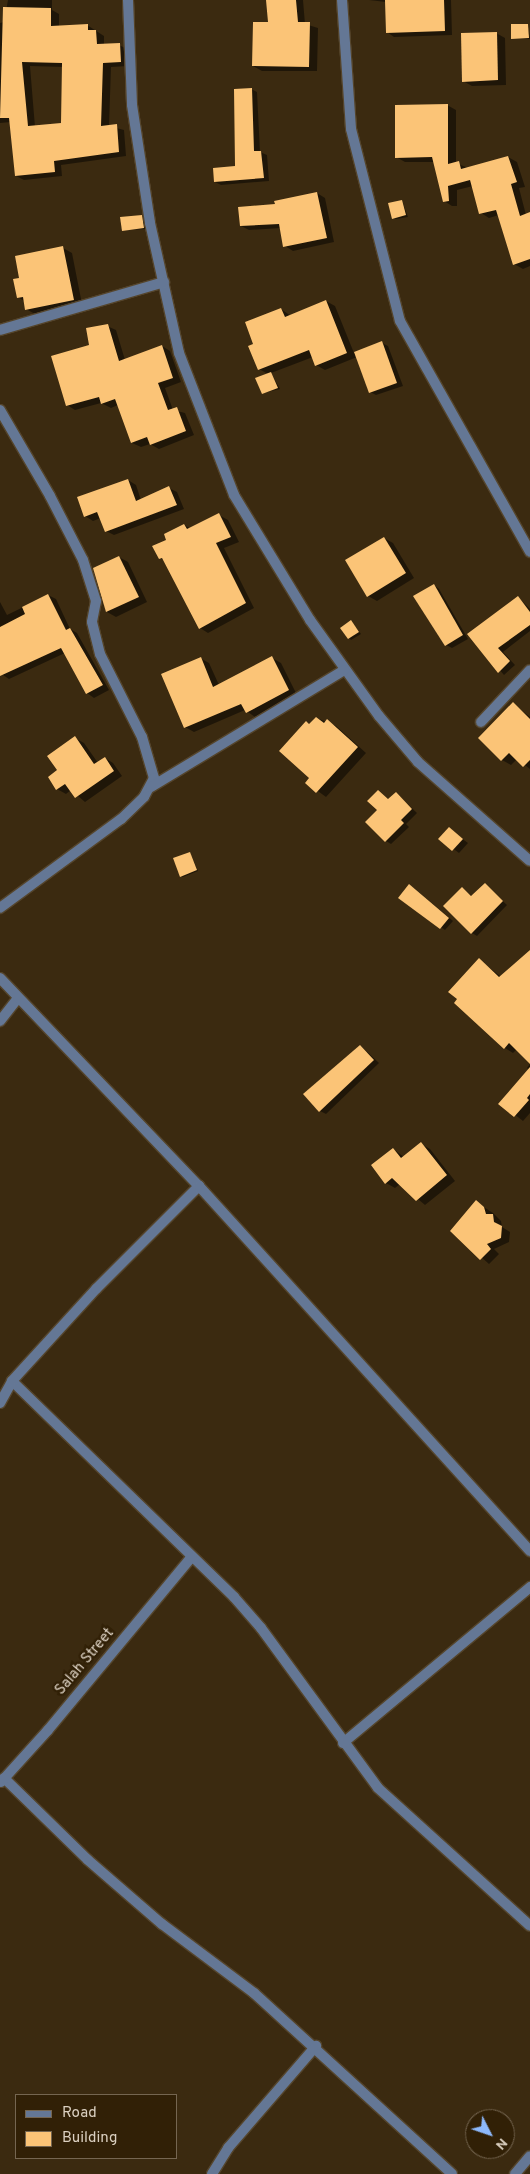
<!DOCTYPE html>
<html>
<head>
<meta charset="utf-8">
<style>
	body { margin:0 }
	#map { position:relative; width:530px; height:2174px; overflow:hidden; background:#3b2a10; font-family:Overpass,sans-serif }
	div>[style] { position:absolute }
	.shadow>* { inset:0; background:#0007 }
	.building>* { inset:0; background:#fbc477 }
	.roads { filter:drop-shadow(1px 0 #55452c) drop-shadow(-1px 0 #55452c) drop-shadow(0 1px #55452c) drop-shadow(0 -1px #55452c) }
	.service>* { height:10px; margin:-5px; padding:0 5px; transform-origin:5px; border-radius:5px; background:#647795 }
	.minor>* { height:10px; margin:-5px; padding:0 5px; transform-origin:5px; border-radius:5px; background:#647795 }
	.tertiary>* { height:10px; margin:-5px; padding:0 5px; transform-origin:5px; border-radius:5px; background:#647795 }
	span { translate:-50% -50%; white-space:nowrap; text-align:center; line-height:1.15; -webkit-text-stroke:5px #312006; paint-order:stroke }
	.street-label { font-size:15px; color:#dbd0c1 }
	.legend { position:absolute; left:15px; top:2094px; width:162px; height:65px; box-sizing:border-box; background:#312006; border:1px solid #756651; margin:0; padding:6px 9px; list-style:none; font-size:15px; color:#dbd0c1 }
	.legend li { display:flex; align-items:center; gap:10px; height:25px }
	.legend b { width:25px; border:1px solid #756651 }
	.north { position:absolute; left:465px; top:2109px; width:50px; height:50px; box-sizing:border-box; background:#312006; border:1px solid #756651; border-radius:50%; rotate:131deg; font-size:14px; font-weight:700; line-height:20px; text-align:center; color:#dbd0c1 }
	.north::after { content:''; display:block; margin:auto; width:18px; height:22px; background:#8db9fc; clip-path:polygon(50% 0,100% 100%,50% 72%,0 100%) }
</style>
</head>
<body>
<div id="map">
	<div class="shadow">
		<i style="clip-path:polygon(evenodd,8px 0,52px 0,52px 10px,59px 14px,59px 27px,87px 25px,104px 36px,104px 45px,119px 45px,127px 49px,128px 66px,111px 67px,109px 126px,124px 130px,126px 156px,61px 165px,62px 176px,24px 180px,16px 176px,11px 122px,0 123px,0 23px,4px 22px,8px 0,30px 66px,64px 67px,62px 124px,35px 127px,30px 66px)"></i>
		<i style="clip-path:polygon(267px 0,303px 0,305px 24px,318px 28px,317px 71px,262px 71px,253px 66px,269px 23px)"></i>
		<i style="clip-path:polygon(369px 0,451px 0,452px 35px,394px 37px,387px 32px,386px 2px)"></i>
		<i style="clip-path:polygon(528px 25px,530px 39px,513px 38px)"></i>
		<i style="clip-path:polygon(496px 33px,505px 38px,506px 85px,472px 86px,463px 81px)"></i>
		<i style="clip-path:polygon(251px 89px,257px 92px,260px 152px,267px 155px,269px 181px,221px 185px,215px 182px,236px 167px)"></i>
		<i style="clip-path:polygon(447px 105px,456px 110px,456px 163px,468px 168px,508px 157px,517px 162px,525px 187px,519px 188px,526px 215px,530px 213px,530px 266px,523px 269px,514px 264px,499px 215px,489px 218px,481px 213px,473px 186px,457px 190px,457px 206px,452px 206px,444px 201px,434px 162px,405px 162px,396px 157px)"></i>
		<i style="clip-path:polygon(317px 193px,325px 198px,334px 242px,293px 251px,285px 246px,281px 228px,249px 230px,241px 226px,276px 206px)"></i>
		<i style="clip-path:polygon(402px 201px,408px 217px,396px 219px,393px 218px)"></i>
		<i style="clip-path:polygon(142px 216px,146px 229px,123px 230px)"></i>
		<i style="clip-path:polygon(63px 248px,72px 253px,82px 304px,35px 314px,26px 309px,24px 301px,18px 297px,20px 279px)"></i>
		<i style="clip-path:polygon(326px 301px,335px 306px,354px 353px,382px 343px,388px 346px,403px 386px,376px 395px,370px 392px,357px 357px,325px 370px,316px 365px,313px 357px,271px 373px,280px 389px,263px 393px,268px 374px,259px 369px,255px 345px,281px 309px,291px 316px)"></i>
		<i style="clip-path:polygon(107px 326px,116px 330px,125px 360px,162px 346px,170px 351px,181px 382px,165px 388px,173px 410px,185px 413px,194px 435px,159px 449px,150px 444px,141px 447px,132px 443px,118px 405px,111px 408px,101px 403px,75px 410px,67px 405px,91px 346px)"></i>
		<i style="clip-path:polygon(128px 480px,136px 485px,141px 500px,169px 488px,177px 492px,184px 509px,114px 535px,106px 531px,101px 518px,93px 521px,85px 516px)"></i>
		<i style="clip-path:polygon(219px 515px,228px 520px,239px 542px,224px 548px,254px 608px,208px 633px,200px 628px,165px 561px,160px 558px,168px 540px,184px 525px,191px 529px)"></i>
		<i style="clip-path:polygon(384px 538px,393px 543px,414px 578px,377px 601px,368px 596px)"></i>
		<i style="clip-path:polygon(119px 557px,128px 562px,147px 602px,116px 617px,107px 612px,94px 569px)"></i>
		<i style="clip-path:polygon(434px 585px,439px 589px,468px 639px,452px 648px,446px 645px)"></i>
		<i style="clip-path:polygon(48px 595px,56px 599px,70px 629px,77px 633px,109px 690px,94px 698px,87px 693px,65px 653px,9px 679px,0 673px,0 602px,7px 615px)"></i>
		<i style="clip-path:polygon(518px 597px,530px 609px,530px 631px,503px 652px,515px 665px,504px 675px,469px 634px)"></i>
		<i style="clip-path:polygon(351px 622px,361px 634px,351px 640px,349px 638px)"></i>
		<i style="clip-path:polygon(200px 658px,209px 663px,219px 685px,272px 658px,281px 663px,297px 695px,255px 717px,245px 710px,194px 732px,185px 727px)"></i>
		<i style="clip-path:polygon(513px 704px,530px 717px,530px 769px,517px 759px,511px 765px,502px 760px,480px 738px)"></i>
		<i style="clip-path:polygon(317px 718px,336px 726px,366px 753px,326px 797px,307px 783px,311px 778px,310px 725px)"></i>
		<i style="clip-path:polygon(75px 738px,84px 743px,98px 763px,105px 758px,113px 763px,122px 776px,85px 802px,71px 790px,66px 794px,57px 789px,59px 771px)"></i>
		<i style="clip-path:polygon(379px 792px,389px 800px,396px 793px,417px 813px,406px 824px,409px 827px,391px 844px,386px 841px,379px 810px)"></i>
		<i style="clip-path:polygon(449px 829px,468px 843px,459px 853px,440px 839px)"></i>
		<i style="clip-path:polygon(190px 853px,198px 871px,183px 877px,181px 876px)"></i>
		<i style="clip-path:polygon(485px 885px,507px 905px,477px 936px,472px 933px,462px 888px,473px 897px)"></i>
		<i style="clip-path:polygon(414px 888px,453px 921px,445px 930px,399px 897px)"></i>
		<i style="clip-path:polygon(530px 952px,530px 1062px,517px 1049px,513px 1053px,505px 1048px,455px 1003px,480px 960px,501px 977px)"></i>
		<i style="clip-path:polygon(361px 1046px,379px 1063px,326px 1114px,320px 1111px)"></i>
		<i style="clip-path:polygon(530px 1064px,530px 1113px,523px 1121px,500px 1103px,529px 1070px,527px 1068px)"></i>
		<i style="clip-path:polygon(421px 1144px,430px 1149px,455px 1181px,425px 1205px,400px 1184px,395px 1188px,386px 1183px,393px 1149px,404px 1157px)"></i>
		<i style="clip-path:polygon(476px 1202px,493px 1213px,501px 1221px,502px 1227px,510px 1232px,509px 1242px,494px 1249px,499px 1254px,489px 1264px,452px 1231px)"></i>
	</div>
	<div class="building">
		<i style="clip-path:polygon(266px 0,296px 0,298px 22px,310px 22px,309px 67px,252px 66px,253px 22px,268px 22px)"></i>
		<i style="clip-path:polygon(385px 0,444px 0,445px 31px,386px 33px)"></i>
		<i style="clip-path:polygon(evenodd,3px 7px,51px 8px,51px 26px,88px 24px,88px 30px,96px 30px,97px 44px,120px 43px,121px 62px,103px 63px,101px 126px,117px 124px,119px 152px,54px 161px,55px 172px,15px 176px,9px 118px,0 118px,3px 7px,22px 62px,62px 63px,61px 123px,28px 126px,22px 62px)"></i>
		<i style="clip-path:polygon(511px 24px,528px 24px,529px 38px,511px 39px)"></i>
		<i style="clip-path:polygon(497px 32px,498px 80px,462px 82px,461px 33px)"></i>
		<i style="clip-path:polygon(252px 88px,254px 151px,261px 151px,264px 178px,214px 182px,213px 168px,235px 166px,234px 89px)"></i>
		<i style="clip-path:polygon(448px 104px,448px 164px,459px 161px,461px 169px,508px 156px,517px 182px,511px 184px,520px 216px,530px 212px,530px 259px,513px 265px,496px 210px,479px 214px,470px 180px,448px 186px,449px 201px,443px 202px,432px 157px,395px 158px,395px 105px)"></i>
		<i style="clip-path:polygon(317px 192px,327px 238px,283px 247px,279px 224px,240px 226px,238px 207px,275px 204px,274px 201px)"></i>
		<i style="clip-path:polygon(402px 200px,406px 215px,392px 219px,388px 203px)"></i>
		<i style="clip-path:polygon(142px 215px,144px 228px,122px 231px,120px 217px)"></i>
		<i style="clip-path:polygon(63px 246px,74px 300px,25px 310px,23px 297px,17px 298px,13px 279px,19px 278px,15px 256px)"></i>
		<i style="clip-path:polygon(326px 300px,347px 353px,315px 366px,309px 350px,258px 370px,248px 346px,253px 344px,245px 322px,281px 308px,285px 317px)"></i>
		<i style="clip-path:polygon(108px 324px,119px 361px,162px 345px,173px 378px,158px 383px,168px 410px,177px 407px,186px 431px,150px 445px,147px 437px,131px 443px,115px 399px,101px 404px,99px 397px,66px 406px,51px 356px,89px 345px,86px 328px)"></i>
		<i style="clip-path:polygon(382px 341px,397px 383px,369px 393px,354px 352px)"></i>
		<i style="clip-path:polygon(271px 372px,278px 388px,262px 394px,255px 378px)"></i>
		<i style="clip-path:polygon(128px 479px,136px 501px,169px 486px,177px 505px,105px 532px,97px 512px,84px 517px,77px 497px)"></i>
		<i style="clip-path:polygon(219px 513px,231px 537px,216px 543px,246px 603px,199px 629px,162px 558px,159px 559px,152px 546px,166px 540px,164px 534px,184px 524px,187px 529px)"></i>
		<i style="clip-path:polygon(384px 537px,406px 573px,367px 597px,345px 560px)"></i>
		<i style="clip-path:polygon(119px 556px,139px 597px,106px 612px,93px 568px)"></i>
		<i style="clip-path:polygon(434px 584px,463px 635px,445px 646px,413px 596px)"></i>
		<i style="clip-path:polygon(48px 594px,66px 630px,70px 628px,103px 685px,86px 694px,61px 648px,0 676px,0 627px,25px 614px,22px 607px)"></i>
		<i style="clip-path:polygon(518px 596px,530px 612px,530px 625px,498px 648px,510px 661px,498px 673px,467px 634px)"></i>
		<i style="clip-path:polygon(351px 620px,359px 632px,348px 639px,340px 628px)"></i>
		<i style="clip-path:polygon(272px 656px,289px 690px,246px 713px,241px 704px,184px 728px,161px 674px,201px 657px,213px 687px)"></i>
		<i style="clip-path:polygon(513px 702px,530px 719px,530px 760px,523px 767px,509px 753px,501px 761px,478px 738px)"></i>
		<i style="clip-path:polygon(316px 717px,324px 723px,327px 719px,358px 747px,316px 793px,305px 783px,309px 778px,279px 751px,306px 721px,309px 724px)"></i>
		<i style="clip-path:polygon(75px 736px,94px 764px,105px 757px,114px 771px,75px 798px,65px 784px,56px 790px,48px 777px,57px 770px,47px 756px)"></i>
		<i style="clip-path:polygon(378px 790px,388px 799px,396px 792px,412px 809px,401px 820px,404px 823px,385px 842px,365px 822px,377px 810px,367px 801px)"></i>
		<i style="clip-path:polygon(449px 827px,463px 839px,452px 851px,438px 839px)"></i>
		<i style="clip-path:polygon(190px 852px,197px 870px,180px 877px,173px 858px)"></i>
		<i style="clip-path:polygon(485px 883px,503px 901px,471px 934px,443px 906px,462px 887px,471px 896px)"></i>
		<i style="clip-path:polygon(409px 884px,449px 918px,440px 929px,398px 898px)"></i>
		<i style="clip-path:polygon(530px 950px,530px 1064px,509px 1043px,504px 1049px,454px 1003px,457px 999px,448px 992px,479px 958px,499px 977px)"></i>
		<i style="clip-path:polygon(360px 1045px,374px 1060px,319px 1112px,303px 1094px)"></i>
		<i style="clip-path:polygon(530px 1067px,530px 1094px,527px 1098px,529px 1100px,514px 1117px,498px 1104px)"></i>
		<i style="clip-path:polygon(421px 1142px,447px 1175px,416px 1201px,392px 1178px,385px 1184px,371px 1165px,393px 1148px,401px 1158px)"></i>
		<i style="clip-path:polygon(476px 1200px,484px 1207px,486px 1214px,493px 1214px,494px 1222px,502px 1226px,501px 1238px,487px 1244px,491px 1249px,480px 1260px,450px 1231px)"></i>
	</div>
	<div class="roads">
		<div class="service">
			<i style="left:481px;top:722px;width:71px;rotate:-46.7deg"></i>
		</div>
		<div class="minor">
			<i style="left:128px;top:0;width:105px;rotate:87.8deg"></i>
			<i style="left:132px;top:105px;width:119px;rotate:81.3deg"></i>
			<i style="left:150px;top:223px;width:133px;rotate:77.4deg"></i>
			<i style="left:179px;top:353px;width:152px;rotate:68.8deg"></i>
			<i style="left:234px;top:495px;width:146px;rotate:58.7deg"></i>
			<i style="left:310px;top:620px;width:118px;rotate:54.3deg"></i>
			<i style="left:379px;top:716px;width:60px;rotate:49.7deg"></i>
			<i style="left:418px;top:762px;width:149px;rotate:41.5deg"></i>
			<i style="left:342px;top:0;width:129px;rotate:86deg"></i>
			<i style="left:351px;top:129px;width:198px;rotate:75.7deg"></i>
			<i style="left:400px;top:321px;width:265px;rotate:60.6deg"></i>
			<i style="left:0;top:330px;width:171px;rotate:-16.3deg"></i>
			<i style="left:0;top:410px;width:99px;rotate:59.8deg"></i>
			<i style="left:50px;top:496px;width:72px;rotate:62.7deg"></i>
			<i style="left:83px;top:560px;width:43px;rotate:72.4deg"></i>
			<i style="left:96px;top:601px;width:21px;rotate:101deg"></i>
			<i style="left:92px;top:622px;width:33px;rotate:76deg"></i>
			<i style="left:100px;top:654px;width:93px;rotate:63.2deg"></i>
			<i style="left:142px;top:737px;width:43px;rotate:73.7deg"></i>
			<i style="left:154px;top:778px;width:21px;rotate:118deg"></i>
			<i style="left:144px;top:797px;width:32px;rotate:136deg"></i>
			<i style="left:121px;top:819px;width:150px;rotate:143.7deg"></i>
			<i style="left:151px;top:787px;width:226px;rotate:-31.2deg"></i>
			<i style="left:0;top:1021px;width:29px;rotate:-52deg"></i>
			<i style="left:12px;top:1381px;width:310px;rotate:44.2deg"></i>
			<i style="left:234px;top:1597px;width:41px;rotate:48.9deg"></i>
			<i style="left:261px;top:1628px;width:198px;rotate:53.8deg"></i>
			<i style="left:378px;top:1788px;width:205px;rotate:42.2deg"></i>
			<i style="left:0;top:1403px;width:25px;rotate:-61deg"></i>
			<i style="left:12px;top:1381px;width:125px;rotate:-47.6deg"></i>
			<i style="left:96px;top:1289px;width:146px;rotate:-45deg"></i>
			<i style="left:343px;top:1743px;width:244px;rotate:-39.8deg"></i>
			<i style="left:4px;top:1778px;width:117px;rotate:44.3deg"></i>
			<i style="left:88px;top:1860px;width:98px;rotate:40.9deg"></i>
			<i style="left:162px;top:1924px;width:115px;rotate:36.9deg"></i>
			<i style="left:254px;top:1993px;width:268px;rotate:42.4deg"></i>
			<i style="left:1px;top:1782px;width:70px;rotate:-47.9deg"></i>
			<i style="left:48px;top:1730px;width:224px;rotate:-50.3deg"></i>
			<i style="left:212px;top:2174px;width:31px;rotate:-58deg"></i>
			<i style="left:228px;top:2148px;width:135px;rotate:-49.2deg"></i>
			<i style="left:515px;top:2174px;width:23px;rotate:-50deg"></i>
		</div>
		<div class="tertiary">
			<i style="left:0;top:978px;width:288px;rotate:46.3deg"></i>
			<i style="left:199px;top:1186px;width:493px;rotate:47.8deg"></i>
		</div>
	</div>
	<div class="street-label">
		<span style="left:85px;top:1662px;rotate:-50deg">Salah Street</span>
	</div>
	<ul class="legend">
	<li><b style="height:6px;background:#647795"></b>Road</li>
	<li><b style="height:14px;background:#fbc477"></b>Building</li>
	</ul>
	<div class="north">N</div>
</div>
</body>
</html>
